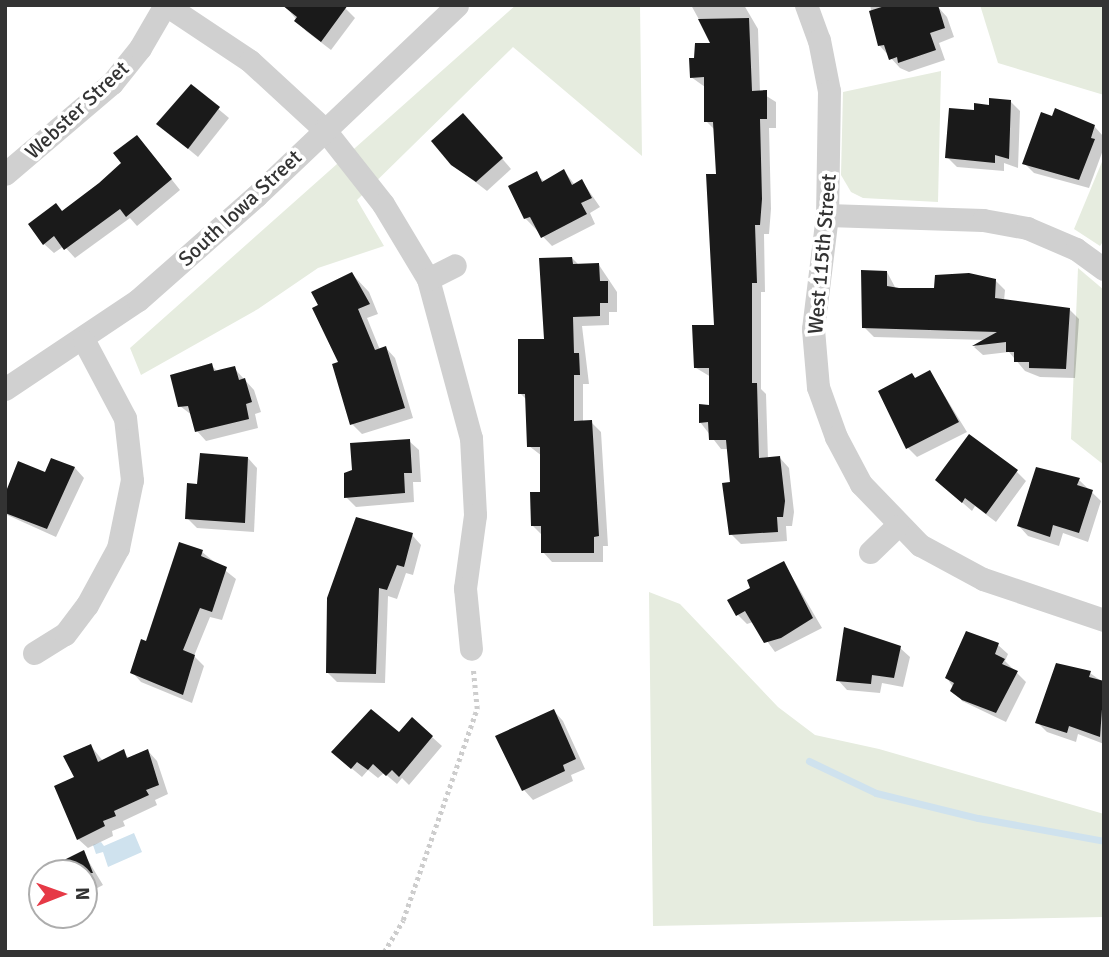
<!DOCTYPE html>
<html>
<head>
<meta charset="utf-8">
<style>
	body { margin:0 }
	#map { position:relative; width:1109px; height:957px; overflow:hidden; background:#fff; font-family:Signika,sans-serif }
	div>[style] { position:absolute }
	.green>* { inset:0; background:#e6ecdf }
	.water>* { inset:0; background:#cfe2ee }
	.shadow>* { inset:0; background:#0003 }
	.stream>* { height:7px; margin:-3.5px; padding:0 3.5px; transform-origin:3.5px; border-radius:3.5px; background:#cfe2ee }
	.building>* { inset:0; background:#1a1a1a }
	.path>* { height:4.5px; margin-top:-2.25px; transform-origin:0; background:repeating-linear-gradient(90deg,#cdcdcd 0 3.5px,transparent 0 7px) }
	.street>* { height:23px; margin:-11.5px; padding:0 11.5px; transform-origin:11.5px; border-radius:11.5px; background:#d0d0d0 }
	span { translate:-50% -50%; white-space:nowrap; text-align:center; line-height:1.15; -webkit-text-stroke:7px #fff; paint-order:stroke }
	.street-label { font-size:21px; color:#333 }
	.frame { position:absolute; inset:0; border:7px solid #333; pointer-events:none }
	.north { position:absolute; left:28px; top:859px; width:70px; height:70px; box-sizing:border-box; background:#fff; border:2px solid #adadad; border-radius:50%; rotate:89deg; font-size:19px; font-weight:700; line-height:28px; text-align:center; color:#333 }
	.north::after { content:''; display:block; margin:auto; width:24px; height:32px; background:#e63946; clip-path:polygon(50% 0,100% 100%,50% 72%,0 100%) }
</style>
</head>
<body>
<div id="map">
	<div class="green">
		<i style="clip-path:polygon(516px 5px,640px 5px,642px 156px,513px 47px,357px 200px,384px 246px,318px 268px,258px 309px,141px 375px,130px 348px)"></i>
		<i style="clip-path:polygon(980px 5px,1104px 5px,1104px 95px,998px 63px)"></i>
		<i style="clip-path:polygon(941px 71px,938px 202px,863px 198px,851px 192px,841px 175px,843px 92px)"></i>
		<i style="clip-path:polygon(1104px 157px,1104px 240px,1100px 246px,1074px 229px)"></i>
		<i style="clip-path:polygon(1078px 268px,1104px 290px,1104px 465px,1071px 439px)"></i>
		<i style="clip-path:polygon(649px 592px,680px 604px,778px 707px,815px 735px,879px 749px,1104px 814px,1104px 917px,653px 926px)"></i>
	</div>
	<div class="water">
		<i style="clip-path:polygon(134px 833px,142px 852px,108px 867px,103px 852px,96px 854px,93px 845px,101px 842px,104px 846px)"></i>
	</div>
	<div class="shadow">
		<i style="clip-path:polygon(342px 5px,355px 18px,331px 50px,306px 31px,286px 7px)"></i>
		<i style="clip-path:polygon(691px 5px,744px 5px,758px 29px,760px 92px,776px 102px,776px 128px,769px 128px,771px 209px,769px 234px,764px 234px,765px 292px,761px 292px,761px 389px,766px 394px,768px 459px,780px 458px,789px 468px,794px 512px,792px 526px,786px 526px,787px 541px,741px 544px,731px 534px,729px 449px,721px 449px,700px 422px,711px 406px,711px 377px,696px 368px,716px 327px,718px 176px,715px 130px,706px 121px,705px 87px,691px 77px,696px 60px,713px 45px)"></i>
		<i style="clip-path:polygon(870px 5px,938px 7px,947px 17px,954px 37px,939px 43px,945px 60px,909px 72px,900px 68px,879px 45px)"></i>
		<i style="clip-path:polygon(192px 87px,229px 118px,198px 157px,158px 124px)"></i>
		<i style="clip-path:polygon(1010px 101px,1020px 111px,1018px 168px,1004px 163px,1004px 171px,957px 167px,947px 157px,975px 112px)"></i>
		<i style="clip-path:polygon(473px 125px,511px 169px,487px 191px,452px 164px)"></i>
		<i style="clip-path:polygon(1094px 126px,1103px 136px,1103px 150px,1089px 188px,1034px 173px,1024px 163px)"></i>
		<i style="clip-path:polygon(146px 147px,180px 190px,137px 226px,130px 218px,75px 258px,64px 246px,54px 253px,44px 244px,62px 212px)"></i>
		<i style="clip-path:polygon(564px 171px,575px 185px,582px 181px,600px 207px,590px 213px,595px 224px,552px 246px,525px 218px,536px 174px,545px 182px)"></i>
		<i style="clip-path:polygon(572px 258px,579px 265px,599px 265px,617px 292px,617px 312px,609px 312px,609px 325px,582px 326px,589px 384px,583px 384px,583px 422px,591px 422px,601px 432px,608px 546px,603px 546px,603px 562px,552px 562px,543px 552px,543px 536px,532px 525px,542px 494px,542px 456px,529px 446px,527px 400px,520px 393px,546px 341px)"></i>
		<i style="clip-path:polygon(887px 272px,896px 289px,936px 290px,995px 280px,1005px 290px,1004px 301px,1069px 309px,1079px 319px,1075px 378px,1040px 377px,1025px 371px,1009px 352px,983px 355px,974px 347px,986px 340px,874px 337px,864px 327px)"></i>
		<i style="clip-path:polygon(352px 274px,369px 292px,378px 314px,367px 318px,380px 350px,386px 348px,395px 358px,413px 418px,362px 434px,352px 424px,341px 363px)"></i>
		<i style="clip-path:polygon(211px 365px,218px 372px,234px 368px,254px 390px,261px 412px,255px 414px,258px 428px,206px 441px,197px 431px,193px 416px,180px 406px)"></i>
		<i style="clip-path:polygon(930px 372px,967px 432px,917px 457px,908px 448px,916px 380px)"></i>
		<i style="clip-path:polygon(409px 441px,419px 450px,421px 482px,413px 482px,414px 502px,356px 507px,346px 497px)"></i>
		<i style="clip-path:polygon(248px 458px,257px 468px,254px 532px,197px 528px,187px 518px)"></i>
		<i style="clip-path:polygon(52px 460px,75px 468px,84px 478px,56px 537px,5px 514px,5px 499px,46px 474px)"></i>
		<i style="clip-path:polygon(1016px 471px,1026px 481px,996px 522px,975px 506px,972px 511px,947px 489px)"></i>
		<i style="clip-path:polygon(1079px 480px,1101px 501px,1088px 542px,1063px 533px,1059px 546px,1028px 536px,1019px 526px)"></i>
		<i style="clip-path:polygon(412px 535px,421px 545px,413px 575px,406px 573px,397px 599px,388px 596px,385px 683px,337px 682px,327px 672px,329px 598px)"></i>
		<i style="clip-path:polygon(202px 552px,236px 579px,222px 620px,210px 617px,194px 656px,204px 666px,192px 703px,141px 682px,132px 672px)"></i>
		<i style="clip-path:polygon(784px 563px,822px 628px,775px 652px,753px 622px,747px 624px,738px 615px,752px 589px)"></i>
		<i style="clip-path:polygon(998px 645px,1008px 654px,1005px 661px,1026px 682px,1006px 722px,962px 701px,947px 678px)"></i>
		<i style="clip-path:polygon(900px 648px,910px 657px,903px 687px,882px 683px,880px 693px,847px 690px,838px 680px)"></i>
		<i style="clip-path:polygon(1090px 673px,1104px 683px,1104px 744px,1078px 734px,1076px 742px,1047px 732px,1037px 722px)"></i>
		<i style="clip-path:polygon(554px 711px,563px 721px,585px 769px,571px 775px,573px 781px,533px 800px,524px 790px,498px 737px)"></i>
		<i style="clip-path:polygon(400px 735px,432px 737px,442px 746px,409px 785px,402px 778px,397px 784px,384px 773px,378px 778px,368px 770px,362px 777px,343px 761px)"></i>
		<i style="clip-path:polygon(91px 746px,103px 761px,123px 752px,130px 759px,148px 751px,157px 761px,168px 794px,155px 800px,157px 805px,123px 821px,125px 826px,112px 831px,113px 836px,88px 848px,78px 839px,77px 778px)"></i>
		<i style="clip-path:polygon(83px 852px,103px 885px,84px 895px,84px 873px,67px 873px,62px 863px)"></i>
	</div>
	<div class="stream">
		<i style="left:809px;top:761px;width:74px;rotate:25.5deg"></i>
		<i style="left:876px;top:793px;width:105px;rotate:13.8deg"></i>
		<i style="left:978px;top:818px;width:128px;rotate:10.3deg"></i>
	</div>
	<div class="building">
		<i style="clip-path:polygon(282px 5px,348px 5px,321px 42px,294px 21px,297px 17px)"></i>
		<i style="clip-path:polygon(888px 5px,938px 5px,945px 28px,930px 33px,936px 50px,898px 63px,897px 57px,889px 60px,884px 45px,878px 46px,869px 11px)"></i>
		<i style="clip-path:polygon(749px 18px,752px 91px,767px 90px,767px 119px,760px 119px,762px 199px,760px 225px,755px 225px,757px 283px,752px 283px,752px 383px,757px 383px,759px 458px,780px 456px,785px 501px,783px 517px,777px 517px,778px 532px,729px 535px,722px 483px,730px 482px,726px 440px,709px 440px,708px 422px,699px 423px,699px 404px,709px 405px,709px 368px,694px 368px,692px 325px,714px 325px,706px 174px,716px 174px,713px 122px,704px 122px,704px 77px,690px 78px,689px 58px,694px 58px,695px 43px,710px 43px,698px 19px)"></i>
		<i style="clip-path:polygon(191px 84px,220px 107px,188px 149px,156px 124px)"></i>
		<i style="clip-path:polygon(989px 98px,1011px 100px,1009px 159px,995px 155px,995px 163px,945px 158px,949px 108px,974px 110px,974px 103px,989px 105px)"></i>
		<i style="clip-path:polygon(1055px 108px,1095px 125px,1091px 138px,1095px 139px,1079px 180px,1022px 164px,1041px 112px,1052px 116px)"></i>
		<i style="clip-path:polygon(463px 113px,503px 158px,476px 182px,451px 165px,431px 141px)"></i>
		<i style="clip-path:polygon(137px 135px,172px 179px,126px 217px,120px 209px,64px 250px,54px 236px,43px 245px,28px 224px,56px 203px,62px 211px,99px 183px,121px 163px,113px 153px)"></i>
		<i style="clip-path:polygon(564px 169px,572px 185px,582px 179px,592px 198px,581px 203px,587px 214px,541px 238px,530px 217px,524px 219px,508px 186px,537px 171px,542px 182px)"></i>
		<i style="clip-path:polygon(572px 257px,573px 264px,599px 263px,600px 281px,608px 281px,608px 303px,600px 303px,600px 316px,573px 317px,574px 353px,579px 353px,580px 375px,574px 375px,574px 421px,592px 420px,599px 536px,594px 537px,594px 553px,541px 553px,541px 526px,531px 526px,530px 492px,540px 492px,540px 447px,527px 447px,525px 394px,518px 394px,518px 339px,544px 339px,539px 258px)"></i>
		<i style="clip-path:polygon(861px 270px,887px 271px,887px 286px,899px 288px,934px 288px,935px 275px,969px 273px,996px 279px,995px 298px,1070px 308px,1066px 369px,1029px 368px,1029px 362px,1014px 362px,1014px 352px,1006px 352px,1006px 342px,972px 346px,997px 332px,862px 328px)"></i>
		<i style="clip-path:polygon(352px 272px,370px 304px,358px 309px,375px 350px,386px 346px,405px 408px,350px 425px,332px 364px,338px 362px,312px 308px,318px 305px,311px 292px)"></i>
		<i style="clip-path:polygon(212px 363px,214px 371px,235px 366px,239px 380px,245px 378px,252px 402px,246px 404px,249px 419px,195px 432px,188px 406px,178px 407px,170px 375px)"></i>
		<i style="clip-path:polygon(930px 370px,959px 422px,906px 449px,878px 391px,912px 373px,915px 378px)"></i>
		<i style="clip-path:polygon(969px 434px,1018px 470px,986px 514px,965px 498px,962px 503px,935px 480px)"></i>
		<i style="clip-path:polygon(410px 439px,412px 473px,404px 473px,405px 493px,344px 498px,344px 473px,352px 470px,350px 443px)"></i>
		<i style="clip-path:polygon(200px 453px,248px 457px,245px 523px,185px 519px,187px 483px,197px 484px)"></i>
		<i style="clip-path:polygon(51px 458px,75px 467px,47px 529px,5px 513px,5px 494px,18px 461px,45px 472px)"></i>
		<i style="clip-path:polygon(1036px 467px,1080px 478px,1077px 485px,1093px 490px,1079px 533px,1053px 525px,1050px 537px,1017px 526px)"></i>
		<i style="clip-path:polygon(356px 517px,413px 533px,404px 567px,397px 565px,387px 590px,379px 588px,376px 674px,326px 673px,327px 598px)"></i>
		<i style="clip-path:polygon(179px 542px,203px 550px,201px 556px,227px 567px,212px 612px,200px 608px,183px 650px,195px 655px,183px 695px,130px 673px,141px 639px,146px 641px)"></i>
		<i style="clip-path:polygon(784px 561px,813px 618px,781px 638px,764px 643px,745px 611px,736px 616px,727px 600px,750px 588px,747px 580px)"></i>
		<i style="clip-path:polygon(844px 627px,901px 646px,894px 678px,872px 675px,871px 684px,836px 681px)"></i>
		<i style="clip-path:polygon(966px 631px,999px 643px,995px 654px,1005px 659px,1002px 664px,1018px 671px,996px 713px,962px 700px,950px 691px,954px 683px,945px 678px)"></i>
		<i style="clip-path:polygon(1056px 663px,1091px 671px,1089px 677px,1104px 681px,1100px 737px,1069px 726px,1067px 733px,1035px 723px)"></i>
		<i style="clip-path:polygon(371px 709px,399px 732px,412px 717px,433px 736px,399px 777px,392px 770px,386px 776px,373px 764px,368px 770px,357px 762px,351px 769px,331px 752px)"></i>
		<i style="clip-path:polygon(554px 709px,576px 759px,563px 765px,565px 771px,522px 791px,495px 736px)"></i>
		<i style="clip-path:polygon(91px 744px,98px 762px,124px 749px,127px 758px,148px 749px,159px 785px,146px 790px,149px 795px,114px 811px,116px 816px,103px 821px,105px 826px,77px 840px,54px 786px,74px 777px,63px 756px)"></i>
		<i style="clip-path:polygon(84px 850px,93px 873px,38px 873px)"></i>
	</div>
	<div class="path">
		<i style="left:384px;top:952px;width:37px;rotate:-59deg"></i>
		<i style="left:403px;top:920px;width:224px;rotate:-70.7deg"></i>
		<i style="left:477px;top:709px;width:41px;rotate:-95.6deg"></i>
	</div>
	<div class="street">
		<i style="left:166px;top:5px;width:101px;rotate:33.7deg"></i>
		<i style="left:250px;top:61px;width:100px;rotate:42.6deg"></i>
		<i style="left:324px;top:129px;width:95px;rotate:51.8deg"></i>
		<i style="left:383px;top:204px;width:87px;rotate:59deg"></i>
		<i style="left:428px;top:279px;width:165px;rotate:74.9deg"></i>
		<i style="left:471px;top:438px;width:77px;rotate:87deg"></i>
		<i style="left:475px;top:515px;width:74px;rotate:97.8deg"></i>
		<i style="left:465px;top:588px;width:61px;rotate:84.4deg"></i>
		<i style="left:806px;top:5px;width:37px;rotate:70deg"></i>
		<i style="left:819px;top:40px;width:52px;rotate:78.9deg"></i>
		<i style="left:829px;top:91px;width:124px;rotate:90.9deg"></i>
		<i style="left:827px;top:215px;width:115px;rotate:97deg"></i>
		<i style="left:813px;top:329px;width:58px;rotate:85.1deg"></i>
		<i style="left:818px;top:387px;width:53px;rotate:70.2deg"></i>
		<i style="left:836px;top:437px;width:53px;rotate:62deg"></i>
		<i style="left:861px;top:484px;width:85px;rotate:46deg"></i>
		<i style="left:920px;top:545px;width:72px;rotate:28.4deg"></i>
		<i style="left:983px;top:579px;width:128px;rotate:18.7deg"></i>
		<i style="left:5px;top:174px;width:140px;rotate:-40.4deg"></i>
		<i style="left:112px;top:83px;width:45px;rotate:-51.3deg"></i>
		<i style="left:140px;top:48px;width:50px;rotate:-59.8deg"></i>
		<i style="left:827px;top:215px;width:156px;rotate:1.8deg"></i>
		<i style="left:983px;top:220px;width:45px;rotate:10.3deg"></i>
		<i style="left:1027px;top:228px;width:53px;rotate:23.2deg"></i>
		<i style="left:1076px;top:249px;width:34px;rotate:36deg"></i>
		<i style="left:428px;top:279px;width:30px;rotate:-27deg"></i>
		<i style="left:5px;top:389px;width:160px;rotate:-33.8deg"></i>
		<i style="left:138px;top:300px;width:157px;rotate:-41.4deg"></i>
		<i style="left:256px;top:196px;width:277px;rotate:-43.5deg"></i>
		<i style="left:870px;top:552px;width:37px;rotate:-44deg"></i>
		<i style="left:34px;top:653px;width:36px;rotate:-32deg"></i>
		<i style="left:65px;top:634px;width:36px;rotate:-53deg"></i>
		<i style="left:87px;top:605px;width:65px;rotate:-61.5deg"></i>
		<i style="left:118px;top:548px;width:69px;rotate:-78.4deg"></i>
		<i style="left:132px;top:480px;width:62px;rotate:-96.4deg"></i>
		<i style="left:125px;top:418px;width:87px;rotate:-118deg"></i>
	</div>
	<div class="street-label">
		<span style="left:77px;top:110px;rotate:-43deg">Webster Street</span>
		<span style="left:240px;top:208px;rotate:-43deg">South Iowa Street</span>
		<span style="left:822px;top:254px;rotate:-85deg">West 115th Street</span>
	</div>
	<div class="frame"></div>
	<div class="north">N</div>
</div>
</body>
</html>
